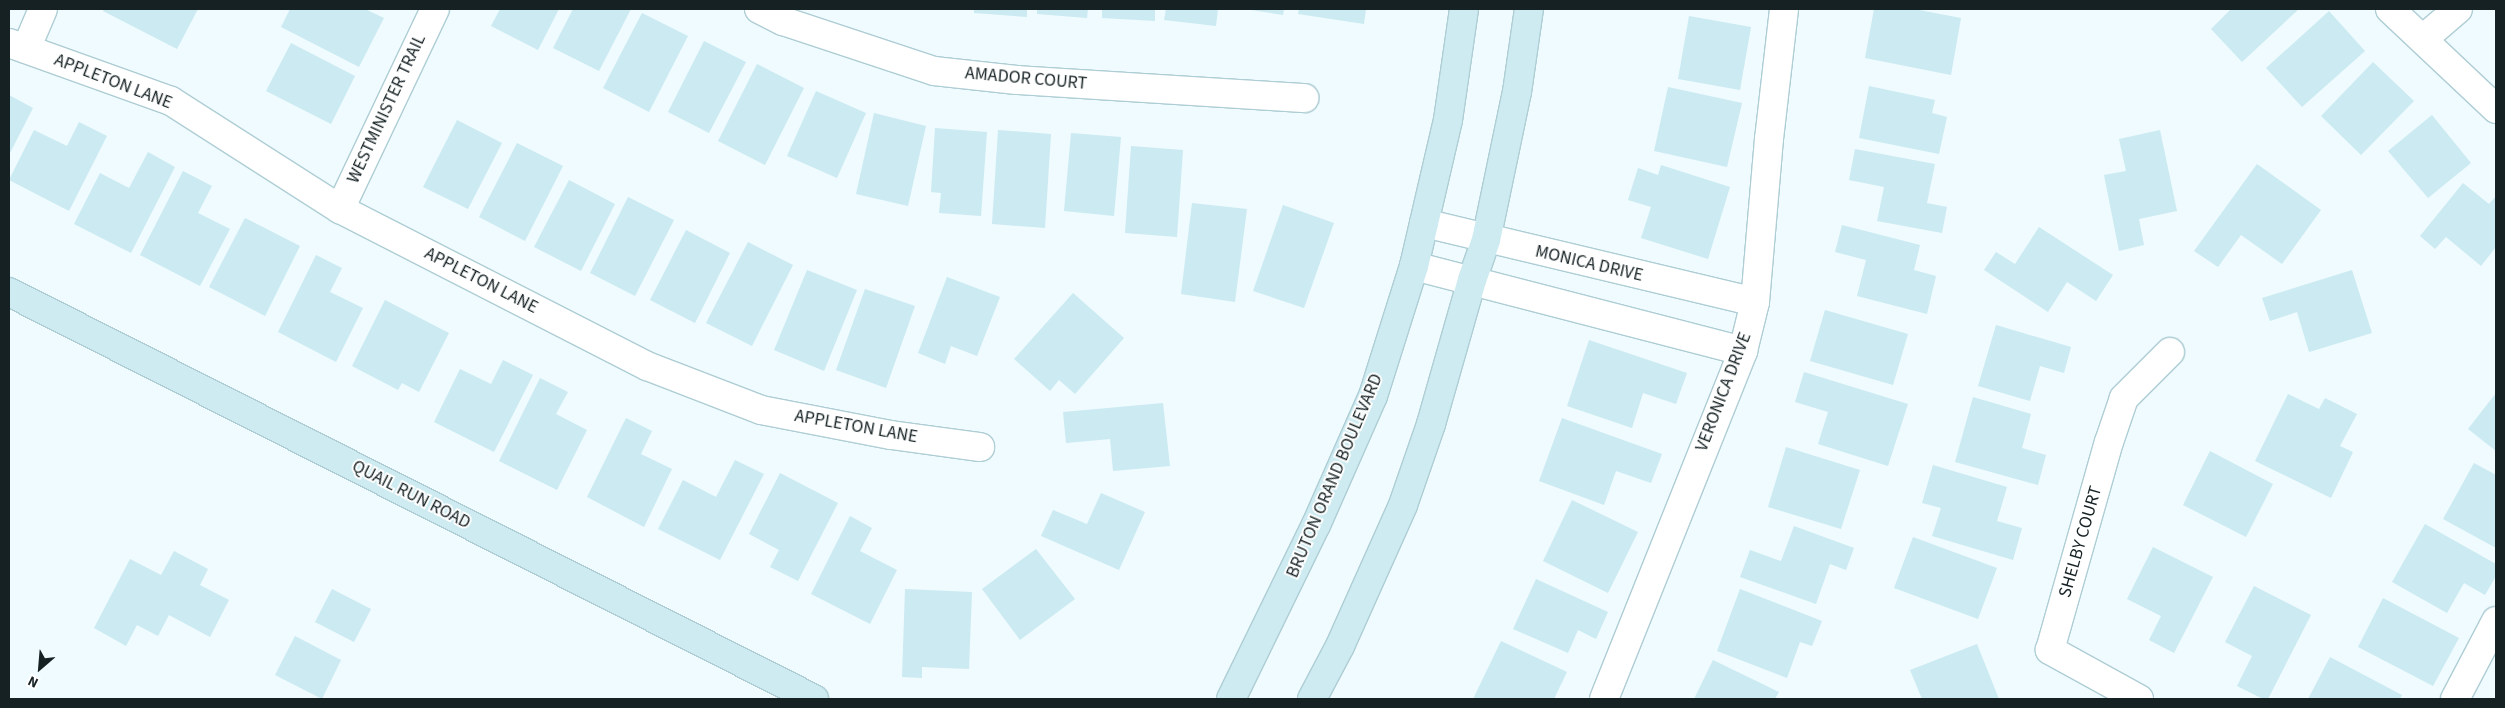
<!DOCTYPE html>
<html>
<head>
<meta charset="utf-8">
<style>
	body { margin:0 }
	#map { position:relative; width:2505px; height:708px; overflow:hidden; background:#effbfe; font-family:"Source Sans 3",sans-serif }
	div>[style] { position:absolute }
	.building>* { inset:0; background:#cbeaf2 }
	.roads { filter:drop-shadow(1px 0 #aecdd4) drop-shadow(-1px 0 #aecdd4) drop-shadow(0 1px #aecdd4) drop-shadow(0 -1px #aecdd4) }
	.street>* { height:28px; margin:-14px; padding:0 14px; transform-origin:14px; border-radius:14px; background:#fff }
	.secondary>* { height:28px; margin:-14px; padding:0 14px; transform-origin:14px; border-radius:14px; background:#cdebf1 }
	span { translate:-50% -50%; white-space:nowrap; text-align:center; line-height:1.15; -webkit-text-stroke:4px #fff; paint-order:stroke }
	.street-label { font-size:18px; color:#162124 }
	.frame { position:absolute; inset:0; border:10px solid #162124; pointer-events:none }
	.north { position:absolute; left:15px; top:643px; width:50px; height:50px; -webkit-text-stroke:4px #fff; paint-order:stroke; rotate:207deg; font-size:14px; font-weight:700; line-height:20px; text-align:center; color:#162124 }
	.north::after { content:''; display:block; margin:auto; width:18px; height:22px; background:#162124; clip-path:polygon(50% 0,100% 100%,50% 72%,0 100%) }
</style>
</head>
<body>
<div id="map">
	<div class="building">
		<i style="clip-path:polygon(104px 9px,198px 9px,177px 49px,103px 11px)"></i>
		<i style="clip-path:polygon(290px 9px,365px 9px,384px 18px,359px 67px,281px 27px)"></i>
		<i style="clip-path:polygon(500px 9px,559px 9px,538px 50px,491px 26px)"></i>
		<i style="clip-path:polygon(573px 9px,631px 9px,599px 71px,553px 48px)"></i>
		<i style="clip-path:polygon(974px 9px,1027px 9px,1027px 17px,974px 13px)"></i>
		<i style="clip-path:polygon(1037px 9px,1088px 9px,1087px 18px,1037px 14px)"></i>
		<i style="clip-path:polygon(1102px 9px,1155px 9px,1155px 21px,1102px 18px)"></i>
		<i style="clip-path:polygon(1166px 9px,1218px 9px,1216px 26px,1164px 20px)"></i>
		<i style="clip-path:polygon(1245px 9px,1284px 9px,1283px 15px)"></i>
		<i style="clip-path:polygon(1299px 9px,1366px 9px,1364px 24px,1298px 14px)"></i>
		<i style="clip-path:polygon(1874px 9px,1914px 9px,1961px 18px,1951px 75px,1865px 58px)"></i>
		<i style="clip-path:polygon(2231px 9px,2299px 9px,2242px 62px,2211px 29px)"></i>
		<i style="clip-path:polygon(2329px 11px,2365px 51px,2302px 107px,2266px 68px)"></i>
		<i style="clip-path:polygon(642px 13px,688px 36px,649px 112px,603px 88px)"></i>
		<i style="clip-path:polygon(1689px 16px,1751px 27px,1740px 90px,1678px 79px)"></i>
		<i style="clip-path:polygon(704px 41px,746px 62px,709px 133px,668px 112px)"></i>
		<i style="clip-path:polygon(291px 43px,355px 76px,331px 124px,266px 91px)"></i>
		<i style="clip-path:polygon(2373px 62px,2414px 101px,2361px 155px,2321px 116px)"></i>
		<i style="clip-path:polygon(757px 64px,804px 88px,765px 165px,718px 141px)"></i>
		<i style="clip-path:polygon(1869px 86px,1935px 100px,1932px 113px,1947px 117px,1939px 154px,1859px 138px)"></i>
		<i style="clip-path:polygon(1668px 87px,1742px 103px,1727px 167px,1654px 151px)"></i>
		<i style="clip-path:polygon(816px 91px,866px 113px,837px 178px,787px 156px)"></i>
		<i style="clip-path:polygon(9px 95px,33px 108px,9px 155px)"></i>
		<i style="clip-path:polygon(874px 113px,926px 126px,908px 206px,856px 194px)"></i>
		<i style="clip-path:polygon(2432px 115px,2471px 163px,2428px 198px,2388px 151px)"></i>
		<i style="clip-path:polygon(457px 120px,502px 143px,468px 209px,423px 187px)"></i>
		<i style="clip-path:polygon(79px 122px,107px 136px,69px 211px,9px 180px,34px 130px,67px 146px)"></i>
		<i style="clip-path:polygon(935px 128px,987px 132px,981px 216px,939px 213px,941px 193px,931px 192px)"></i>
		<i style="clip-path:polygon(998px 130px,1051px 134px,1045px 228px,992px 224px)"></i>
		<i style="clip-path:polygon(2160px 130px,2177px 211px,2139px 219px,2144px 245px,2119px 251px,2104px 175px,2126px 171px,2119px 139px)"></i>
		<i style="clip-path:polygon(1071px 133px,1121px 137px,1114px 216px,1064px 211px)"></i>
		<i style="clip-path:polygon(517px 143px,563px 166px,525px 241px,479px 217px)"></i>
		<i style="clip-path:polygon(1131px 146px,1183px 150px,1177px 237px,1125px 233px)"></i>
		<i style="clip-path:polygon(1855px 149px,1935px 164px,1927px 203px,1947px 207px,1942px 233px,1877px 221px,1884px 187px,1849px 180px)"></i>
		<i style="clip-path:polygon(148px 152px,175px 167px,131px 253px,74px 224px,100px 173px,129px 188px)"></i>
		<i style="clip-path:polygon(2257px 164px,2321px 210px,2282px 264px,2241px 235px,2218px 267px,2194px 251px)"></i>
		<i style="clip-path:polygon(1661px 165px,1730px 187px,1708px 259px,1641px 238px,1651px 207px,1628px 200px,1638px 168px,1658px 175px)"></i>
		<i style="clip-path:polygon(183px 171px,212px 186px,198px 213px,230px 229px,200px 286px,140px 255px)"></i>
		<i style="clip-path:polygon(569px 180px,615px 204px,581px 271px,534px 247px)"></i>
		<i style="clip-path:polygon(2463px 183px,2489px 204px,2496px 196px,2496px 247px,2481px 266px,2446px 237px,2435px 249px,2420px 236px)"></i>
		<i style="clip-path:polygon(628px 197px,674px 220px,635px 296px,590px 273px)"></i>
		<i style="clip-path:polygon(1192px 203px,1247px 209px,1235px 302px,1181px 294px)"></i>
		<i style="clip-path:polygon(1283px 205px,1334px 223px,1304px 308px,1253px 291px)"></i>
		<i style="clip-path:polygon(245px 218px,300px 246px,265px 316px,209px 287px)"></i>
		<i style="clip-path:polygon(1842px 225px,1920px 245px,1914px 270px,1936px 276px,1927px 314px,1857px 296px,1866px 260px,1835px 252px)"></i>
		<i style="clip-path:polygon(2039px 227px,2113px 275px,2096px 301px,2067px 282px,2048px 312px,1984px 270px,1996px 252px,2015px 264px)"></i>
		<i style="clip-path:polygon(686px 230px,730px 253px,695px 323px,650px 300px)"></i>
		<i style="clip-path:polygon(748px 242px,793px 265px,752px 346px,706px 323px)"></i>
		<i style="clip-path:polygon(316px 255px,342px 268px,330px 292px,363px 308px,336px 362px,278px 332px)"></i>
		<i style="clip-path:polygon(807px 270px,857px 290px,824px 371px,774px 350px)"></i>
		<i style="clip-path:polygon(2352px 270px,2372px 333px,2309px 352px,2297px 312px,2270px 321px,2262px 298px)"></i>
		<i style="clip-path:polygon(947px 277px,1000px 297px,977px 356px,951px 346px,945px 364px,918px 353px)"></i>
		<i style="clip-path:polygon(865px 289px,915px 306px,886px 388px,836px 370px)"></i>
		<i style="clip-path:polygon(1073px 293px,1124px 338px,1075px 394px,1059px 380px,1050px 391px,1014px 359px)"></i>
		<i style="clip-path:polygon(385px 300px,449px 333px,419px 392px,402px 383px,398px 390px,352px 366px)"></i>
		<i style="clip-path:polygon(1825px 310px,1908px 334px,1893px 385px,1810px 361px)"></i>
		<i style="clip-path:polygon(1996px 325px,2071px 347px,2064px 373px,2040px 366px,2030px 401px,1978px 386px)"></i>
		<i style="clip-path:polygon(1589px 340px,1687px 373px,1676px 404px,1643px 393px,1632px 428px,1567px 406px)"></i>
		<i style="clip-path:polygon(503px 360px,533px 375px,494px 452px,434px 422px,460px 369px,491px 384px)"></i>
		<i style="clip-path:polygon(1804px 372px,1908px 404px,1888px 466px,1818px 444px,1828px 412px,1795px 402px)"></i>
		<i style="clip-path:polygon(540px 378px,568px 392px,556px 414px,587px 430px,557px 490px,499px 461px)"></i>
		<i style="clip-path:polygon(2496px 393px,2496px 451px,2468px 429px)"></i>
		<i style="clip-path:polygon(2288px 394px,2319px 409px,2325px 398px,2357px 414px,2340px 446px,2353px 452px,2331px 498px,2255px 461px)"></i>
		<i style="clip-path:polygon(1973px 397px,2031px 414px,2022px 448px,2046px 455px,2038px 485px,1955px 462px)"></i>
		<i style="clip-path:polygon(1163px 403px,1170px 466px,1113px 471px,1110px 439px,1066px 443px,1063px 412px)"></i>
		<i style="clip-path:polygon(626px 418px,652px 431px,641px 454px,672px 469px,644px 527px,587px 497px)"></i>
		<i style="clip-path:polygon(1562px 418px,1662px 454px,1651px 483px,1616px 471px,1604px 505px,1539px 481px)"></i>
		<i style="clip-path:polygon(1786px 447px,1860px 470px,1841px 529px,1768px 507px)"></i>
		<i style="clip-path:polygon(2210px 451px,2273px 484px,2246px 537px,2183px 505px)"></i>
		<i style="clip-path:polygon(735px 460px,764px 474px,720px 560px,658px 529px,683px 480px,716px 497px)"></i>
		<i style="clip-path:polygon(2474px 463px,2496px 475px,2496px 548px,2443px 519px)"></i>
		<i style="clip-path:polygon(1933px 465px,2007px 487px,1997px 521px,2022px 528px,2013px 560px,1932px 536px,1941px 508px,1922px 503px)"></i>
		<i style="clip-path:polygon(780px 473px,838px 503px,798px 581px,770px 567px,779px 550px,749px 534px)"></i>
		<i style="clip-path:polygon(1101px 493px,1145px 512px,1119px 570px,1041px 536px,1053px 510px,1087px 524px)"></i>
		<i style="clip-path:polygon(1572px 500px,1638px 532px,1608px 593px,1543px 561px)"></i>
		<i style="clip-path:polygon(850px 516px,872px 528px,860px 551px,897px 570px,870px 624px,811px 594px)"></i>
		<i style="clip-path:polygon(2425px 524px,2496px 564px,2496px 576px,2485px 595px,2464px 583px,2447px 613px,2392px 582px)"></i>
		<i style="clip-path:polygon(1794px 526px,1854px 548px,1846px 570px,1830px 564px,1816px 604px,1740px 577px,1750px 550px,1781px 561px)"></i>
		<i style="clip-path:polygon(1913px 537px,1997px 568px,1978px 619px,1894px 588px)"></i>
		<i style="clip-path:polygon(2153px 547px,2213px 577px,2174px 653px,2149px 640px,2161px 616px,2127px 599px)"></i>
		<i style="clip-path:polygon(1036px 549px,1075px 599px,1020px 640px,982px 589px)"></i>
		<i style="clip-path:polygon(174px 551px,208px 569px,200px 585px,229px 600px,210px 637px,169px 615px,158px 636px,137px 625px,126px 646px,94px 628px,130px 559px,161px 575px)"></i>
		<i style="clip-path:polygon(1536px 579px,1608px 612px,1596px 639px,1578px 630px,1568px 653px,1513px 629px)"></i>
		<i style="clip-path:polygon(2254px 586px,2311px 615px,2268px 699px,2263px 699px,2237px 686px,2252px 656px,2225px 642px)"></i>
		<i style="clip-path:polygon(332px 589px,371px 609px,354px 642px,315px 622px)"></i>
		<i style="clip-path:polygon(905px 589px,972px 592px,969px 669px,922px 667px,922px 678px,902px 677px)"></i>
		<i style="clip-path:polygon(1740px 589px,1822px 621px,1812px 646px,1800px 642px,1787px 678px,1717px 651px)"></i>
		<i style="clip-path:polygon(2383px 598px,2459px 638px,2433px 686px,2358px 647px)"></i>
		<i style="clip-path:polygon(295px 636px,341px 660px,322px 699px,275px 675px)"></i>
		<i style="clip-path:polygon(1501px 641px,1567px 672px,1554px 699px,1473px 699px)"></i>
		<i style="clip-path:polygon(1977px 644px,1999px 699px,1922px 699px,1910px 670px)"></i>
		<i style="clip-path:polygon(2330px 657px,2402px 695px,2400px 699px,2308px 699px)"></i>
		<i style="clip-path:polygon(1713px 660px,1779px 692px,1775px 699px,1694px 699px)"></i>
	</div>
	<div class="roads">
		<div class="street">
			<i style="left:759px;top:9px;width:27px;rotate:27deg"></i>
			<i style="left:783px;top:21px;width:159px;rotate:18.3deg"></i>
			<i style="left:934px;top:71px;width:83px;rotate:6.2deg"></i>
			<i style="left:1017px;top:80px;width:288px;rotate:3.6deg"></i>
			<i style="left:2390px;top:9px;width:146px;rotate:43.3deg"></i>
			<i style="left:2423px;top:39px;width:46px;rotate:-40.6deg"></i>
			<i style="left:9px;top:43px;width:172px;rotate:19.7deg"></i>
			<i style="left:171px;top:101px;width:201px;rotate:32.6deg"></i>
			<i style="left:340px;top:209px;width:345px;rotate:27.1deg"></i>
			<i style="left:647px;top:366px;width:122px;rotate:21.1deg"></i>
			<i style="left:761px;top:410px;width:132px;rotate:10.9deg"></i>
			<i style="left:891px;top:435px;width:90px;rotate:7.7deg"></i>
			<i style="left:26px;top:49px;width:43px;rotate:-67deg"></i>
			<i style="left:340px;top:209px;width:221px;rotate:-64.6deg"></i>
			<i style="left:1424px;top:223px;width:340px;rotate:13.4deg"></i>
			<i style="left:1414px;top:266px;width:340px;rotate:14.5deg"></i>
			<i style="left:1604px;top:699px;width:375px;rotate:-68.2deg"></i>
			<i style="left:1743px;top:351px;width:50px;rotate:-76.2deg"></i>
			<i style="left:1755px;top:302px;width:164px;rotate:-85.1deg"></i>
			<i style="left:1769px;top:139px;width:131px;rotate:-83.4deg"></i>
			<i style="left:2139px;top:699px;width:102px;rotate:-151.2deg"></i>
			<i style="left:2050px;top:650px;width:216px;rotate:-74.2deg"></i>
			<i style="left:2109px;top:442px;width:46px;rotate:-71.2deg"></i>
			<i style="left:2124px;top:398px;width:65px;rotate:-45deg"></i>
			<i style="left:2455px;top:699px;width:88px;rotate:-62.3deg"></i>
		</div>
		<div class="secondary">
			<i style="left:9px;top:292px;width:902px;rotate:26.82deg"></i>
			<i style="left:1231px;top:699px;width:194px;rotate:-64deg"></i>
			<i style="left:1316px;top:525px;width:141px;rotate:-66.2deg"></i>
			<i style="left:1373px;top:396px;width:136px;rotate:-72.5deg"></i>
			<i style="left:1414px;top:266px;width:44px;rotate:-76.9deg"></i>
			<i style="left:1424px;top:223px;width:106px;rotate:-76.9deg"></i>
			<i style="left:1448px;top:120px;width:112px;rotate:-81.8deg"></i>
			<i style="left:1312px;top:699px;width:60px;rotate:-62.2deg"></i>
			<i style="left:1340px;top:646px;width:154px;rotate:-65.9deg"></i>
			<i style="left:1403px;top:505px;width:86px;rotate:-70.9deg"></i>
			<i style="left:1431px;top:424px;width:150px;rotate:-74.1deg"></i>
			<i style="left:1472px;top:280px;width:42px;rotate:-70.7deg"></i>
			<i style="left:1486px;top:240px;width:151px;rotate:-78.2deg"></i>
			<i style="left:1517px;top:92px;width:84px;rotate:-81.8deg"></i>
		</div>
	</div>
	<div class="street-label">
		<span style="left:1026px;top:79px;rotate:5deg">AMADOR COURT</span>
		<span style="left:113px;top:82px;rotate:21deg">APPLETON LANE</span>
		<span style="left:387px;top:109px;rotate:-65deg">WESTMINISTER TRAIL</span>
		<span style="left:1589px;top:264px;rotate:13deg">MONICA DRIVE</span>
		<span style="left:481px;top:281px;rotate:27deg">APPLETON LANE</span>
		<span style="left:1724px;top:392px;rotate:-69deg">VERONICA DRIVE</span>
		<span style="left:856px;top:427px;rotate:10deg">APPLETON LANE</span>
		<span style="left:1335px;top:476px;rotate:-67deg">BRUTON ORAND BOULEVARD</span>
		<span style="left:411px;top:495px;rotate:27deg">QUAIL RUN ROAD</span>
		<span style="left:2081px;top:542px;rotate:-74deg">SHELBY COURT</span>
	</div>
	<div class="frame"></div>
	<div class="north">N</div>
</div>
</body>
</html>
